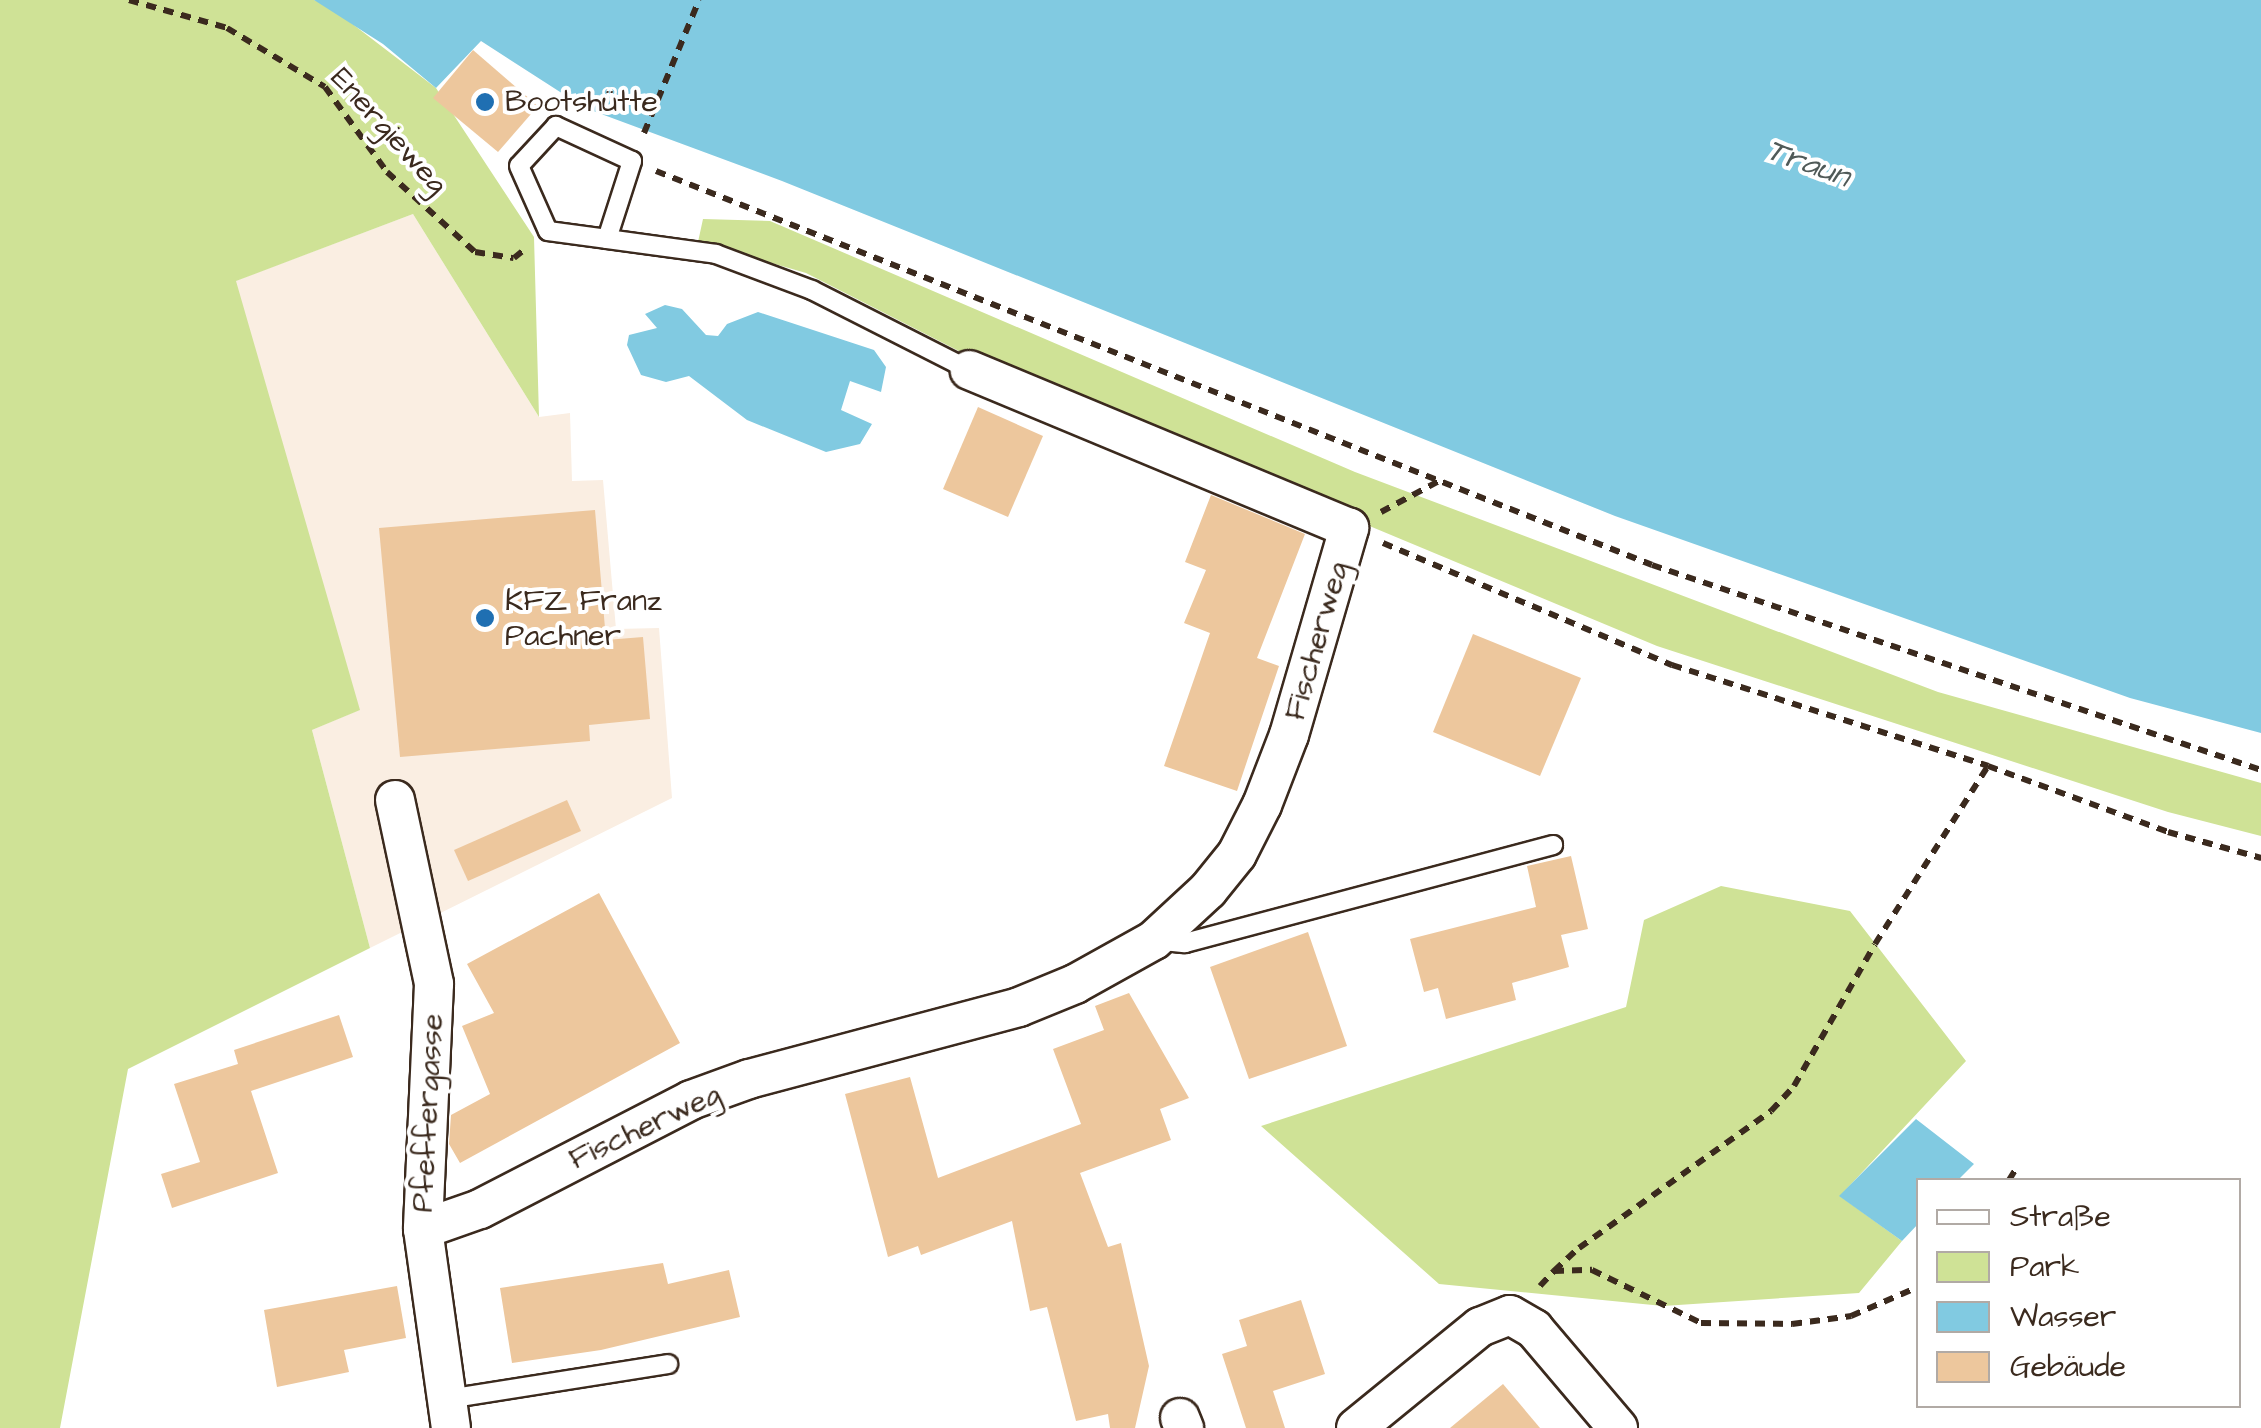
<!DOCTYPE html>
<html>
<head>
<meta charset="utf-8">
<style>
	body { margin:0 }
	#map { position:relative; width:2261px; height:1428px; overflow:hidden; background:#fff; font-family:"Architects Daughter",sans-serif }
	div>[style] { position:absolute }
	.built>* { inset:0; background:#faeee2 }
	.green>* { inset:0; background:#cfe296 }
	.water>* { inset:0; background:#81cae1 }
	.building>* { inset:0; background:#edc79d }
	.path>* { height:6px; margin-top:-3px; transform-origin:0; background:repeating-linear-gradient(90deg,#3b2a1e 0 10px,transparent 0 18px) }
	.roads { filter:drop-shadow(2px 0 #3b2a1e) drop-shadow(-2px 0 #3b2a1e) drop-shadow(0 2px #3b2a1e) drop-shadow(0 -2px #3b2a1e) }
	.lane>* { height:18px; margin:-9px; padding:0 9px; transform-origin:9px; border-radius:9px; background:#fff }
	.street>* { height:38px; margin:-19px; padding:0 19px; transform-origin:19px; border-radius:19px; background:#fff }
	.dots>* { width:28px; height:28px; translate:-50% -50%; box-sizing:border-box; border:5px solid #fff; border-radius:50% }
	span { translate:-50% -50%; white-space:nowrap; text-align:center; line-height:1.15; -webkit-text-stroke:8px #fff; paint-order:stroke }
	.poi-label { font-size:30px; color:#3b2a1e }
	.left { translate:0 -50%; text-align:left }
	.street-label { font-size:30px; color:#3b2a1e }
	.water-label { font-size:32px; color:#505a58; font-style:italic }
	.legend { position:absolute; left:1916px; top:1178px; width:325px; height:230px; box-sizing:border-box; background:#fff; border:2px solid #b1aaa5; margin:0; padding:12px 18px; list-style:none; font-size:30px; color:#3b2a1e }
	.legend li { display:flex; align-items:center; gap:20px; height:50px }
	.legend b { width:50px; border:2px solid #b1aaa5 }
</style>
</head>
<body>
<div id="map">
	<div class="built">
		<i style="clip-path:polygon(413px 214px,539px 417px,570px 413px,572px 481px,603px 480px,616px 629px,659px 628px,672px 798px,370px 948px,312px 730px,359px 710px,235px 281px)"></i>
	</div>
	<div class="green">
		<i style="clip-path:polygon(0 0,314px 0,329px 6px,436px 88px,534px 237px,539px 417px,413px 214px,236px 281px,360px 710px,312px 730px,370px 948px,128px 1069px,60px 1428px,0 1428px)"></i>
		<i style="clip-path:polygon(703px 219px,770px 221px,1355px 472px,1938px 692px,2261px 783px,2261px 836px,2168px 812px,1657px 646px,998px 371px,806px 273px,698px 242px)"></i>
		<i style="clip-path:polygon(1721px 886px,1850px 911px,1966px 1061px,1840px 1196px,1902px 1241px,1859px 1293px,1663px 1306px,1439px 1284px,1261px 1126px,1626px 1007px,1644px 920px)"></i>
	</div>
	<div class="water">
		<i style="clip-path:polygon(314px 0,2261px 0,2261px 733px,2130px 698px,1615px 516px,782px 181px,585px 108px,481px 41px,436px 88px,383px 44px)"></i>
		<i style="clip-path:polygon(665px 305px,682px 309px,706px 335px,718px 336px,727px 324px,758px 312px,874px 350px,886px 367px,881px 392px,850px 381px,841px 410px,872px 424px,860px 444px,826px 452px,747px 420px,689px 376px,666px 382px,641px 375px,627px 345px,629px 335px,657px 328px,645px 314px)"></i>
		<i style="clip-path:polygon(1916px 1119px,1974px 1164px,1958px 1180px,1918px 1180px,1918px 1224px,1902px 1241px,1839px 1196px)"></i>
	</div>
	<div class="building">
		<i style="clip-path:polygon(473px 50px,538px 106px,498px 152px,433px 98px)"></i>
		<i style="clip-path:polygon(978px 407px,1043px 436px,1008px 517px,943px 489px)"></i>
		<i style="clip-path:polygon(1211px 495px,1305px 534px,1257px 658px,1279px 666px,1237px 791px,1164px 766px,1210px 633px,1184px 623px,1206px 570px,1185px 562px)"></i>
		<i style="clip-path:polygon(595px 510px,606px 640px,643px 637px,650px 719px,589px 725px,590px 741px,400px 757px,379px 528px)"></i>
		<i style="clip-path:polygon(1473px 634px,1581px 678px,1540px 776px,1433px 732px)"></i>
		<i style="clip-path:polygon(567px 800px,581px 831px,468px 881px,454px 850px)"></i>
		<i style="clip-path:polygon(1571px 856px,1588px 929px,1561px 935px,1569px 967px,1512px 983px,1516px 1000px,1446px 1019px,1438px 988px,1424px 992px,1410px 939px,1536px 907px,1527px 866px)"></i>
		<i style="clip-path:polygon(599px 893px,680px 1043px,460px 1163px,449px 1144px,451px 1115px,490px 1094px,462px 1026px,494px 1013px,467px 964px)"></i>
		<i style="clip-path:polygon(1308px 932px,1347px 1046px,1249px 1079px,1210px 967px)"></i>
		<i style="clip-path:polygon(1129px 993px,1189px 1098px,1160px 1109px,1171px 1140px,1080px 1173px,1108px 1247px,1121px 1243px,1149px 1366px,1135px 1428px,1110px 1428px,1108px 1414px,1076px 1421px,1047px 1307px,1030px 1311px,1012px 1221px,921px 1255px,918px 1246px,888px 1257px,845px 1094px,910px 1077px,938px 1178px,1081px 1124px,1053px 1049px,1104px 1030px,1095px 1006px)"></i>
		<i style="clip-path:polygon(339px 1015px,353px 1057px,251px 1091px,278px 1173px,172px 1208px,161px 1174px,200px 1162px,174px 1084px,238px 1064px,234px 1050px)"></i>
		<i style="clip-path:polygon(663px 1263px,668px 1284px,729px 1270px,740px 1317px,601px 1350px,512px 1363px,500px 1288px)"></i>
		<i style="clip-path:polygon(397px 1286px,406px 1338px,344px 1350px,349px 1372px,277px 1387px,264px 1310px)"></i>
		<i style="clip-path:polygon(1301px 1300px,1325px 1374px,1273px 1391px,1285px 1428px,1246px 1428px,1222px 1354px,1247px 1346px,1239px 1320px)"></i>
		<i style="clip-path:polygon(1503px 1384px,1540px 1428px,1450px 1428px)"></i>
	</div>
	<div class="path">
		<i style="left:129px;top:0;width:102px;rotate:15.9deg"></i>
		<i style="left:227px;top:28px;width:114px;rotate:31deg"></i>
		<i style="left:325px;top:87px;width:105px;rotate:53.9deg"></i>
		<i style="left:387px;top:172px;width:119px;rotate:42.3deg"></i>
		<i style="left:475px;top:252px;width:39px;rotate:9deg"></i>
		<i style="left:514px;top:258px;width:14px;rotate:-39deg"></i>
		<i style="left:644px;top:133px;width:144px;rotate:-67.5deg"></i>
		<i style="left:656px;top:171px;width:1071px;rotate:21.58deg"></i>
		<i style="left:1652px;top:565px;width:643px;rotate:18.6deg"></i>
		<i style="left:1381px;top:512px;width:66px;rotate:-28.1deg"></i>
		<i style="left:1383px;top:543px;width:314px;rotate:22.9deg"></i>
		<i style="left:1672px;top:665px;width:332px;rotate:17.7deg"></i>
		<i style="left:1988px;top:766px;width:192px;rotate:20.1deg"></i>
		<i style="left:2168px;top:832px;width:97px;rotate:15.6deg"></i>
		<i style="left:2009px;top:1180px;width:15px;rotate:-58deg"></i>
		<i style="left:1554px;top:1271px;width:34px;rotate:-43deg"></i>
		<i style="left:1579px;top:1248px;width:236px;rotate:-35.5deg"></i>
		<i style="left:1771px;top:1111px;width:34px;rotate:-47deg"></i>
		<i style="left:1794px;top:1086px;width:163px;rotate:-60.3deg"></i>
		<i style="left:1875px;top:944px;width:211px;rotate:-57.6deg"></i>
		<i style="left:1540px;top:1286px;width:21px;rotate:-47deg"></i>
		<i style="left:1554px;top:1271px;width:38px;rotate:-2deg"></i>
		<i style="left:1592px;top:1270px;width:121px;rotate:25.9deg"></i>
		<i style="left:1701px;top:1323px;width:91px;rotate:0.6deg"></i>
		<i style="left:1792px;top:1324px;width:60px;rotate:-7.7deg"></i>
		<i style="left:1851px;top:1316px;width:73px;rotate:-23.4deg"></i>
	</div>
	<div class="roads">
		<div class="lane">
			<i style="left:607px;top:239px;width:82px;rotate:-72.2deg"></i>
			<i style="left:632px;top:161px;width:84px;rotate:-155.3deg"></i>
			<i style="left:556px;top:126px;width:54px;rotate:132.8deg"></i>
			<i style="left:519px;top:166px;width:71px;rotate:66deg"></i>
			<i style="left:548px;top:231px;width:60px;rotate:7.7deg"></i>
			<i style="left:607px;top:239px;width:110px;rotate:7.8deg"></i>
			<i style="left:716px;top:254px;width:103px;rotate:20.6deg"></i>
			<i style="left:812px;top:290px;width:177px;rotate:26.9deg"></i>
			<i style="left:1154px;top:940px;width:31px;rotate:6deg"></i>
			<i style="left:1185px;top:943px;width:381px;rotate:-14.9deg"></i>
			<i style="left:448px;top:1399px;width:223px;rotate:-9deg"></i>
		</div>
		<div class="street">
			<i style="left:395px;top:800px;width:188px;rotate:78deg"></i>
			<i style="left:434px;top:984px;width:245px;rotate:92.6deg"></i>
			<i style="left:423px;top:1229px;width:201px;rotate:82deg"></i>
			<i style="left:423px;top:1229px;width:60px;rotate:-19.3deg"></i>
			<i style="left:480px;top:1209px;width:237px;rotate:-27.3deg"></i>
			<i style="left:691px;top:1100px;width:62px;rotate:-19.9deg"></i>
			<i style="left:749px;top:1079px;width:279px;rotate:-14.9deg"></i>
			<i style="left:1019px;top:1007px;width:61px;rotate:-22.3deg"></i>
			<i style="left:1075px;top:984px;width:90px;rotate:-29.1deg"></i>
			<i style="left:1154px;top:940px;width:74px;rotate:-42.8deg"></i>
			<i style="left:1208px;top:890px;width:46px;rotate:-51.1deg"></i>
			<i style="left:1237px;top:854px;width:55px;rotate:-63deg"></i>
			<i style="left:1262px;top:805px;width:75px;rotate:-68.9deg"></i>
			<i style="left:1289px;top:735px;width:216px;rotate:-73.8deg"></i>
			<i style="left:1349px;top:528px;width:411px;rotate:-157.4deg"></i>
			<i style="left:1180px;top:1418px;width:11px;rotate:68deg"></i>
			<i style="left:1356px;top:1428px;width:160px;rotate:-39.2deg"></i>
			<i style="left:1480px;top:1327px;width:32px;rotate:-22deg"></i>
			<i style="left:1510px;top:1315px;width:28px;rotate:30deg"></i>
			<i style="left:1534px;top:1329px;width:130px;rotate:49.7deg"></i>
		</div>
	</div>
	<div class="dots">
		<i style="left:485px;top:102px;background:#1f6fb2"></i>
		<i style="left:485px;top:618px;background:#1f6fb2"></i>
	</div>
	<div class="poi-label">
		<span class="left" style="left:505px;top:102px">Bootshütte</span>
		<span class="left" style="left:505px;top:618px">KFZ Franz<br>Pachner</span>
	</div>
	<div class="street-label">
		<span style="left:389px;top:131px;rotate:48deg">Energieweg</span>
		<span style="left:1317px;top:641px;rotate:-74deg">Fischerweg</span>
		<span style="left:428px;top:1113px;rotate:-87deg">Pfeffergasse</span>
		<span style="left:645px;top:1127px;rotate:-25deg">Fischerweg</span>
	</div>
	<div class="water-label">
		<span style="left:1808px;top:164px;rotate:20deg">Traun</span>
	</div>
	<ul class="legend">
	<li><b style="height:12px;background:#fff"></b>Straße</li>
	<li><b style="height:28px;background:#cfe296"></b>Park</li>
	<li><b style="height:28px;background:#81cae1"></b>Wasser</li>
	<li><b style="height:28px;background:#edc79d"></b>Gebäude</li>
	</ul>
</div>
</body>
</html>
